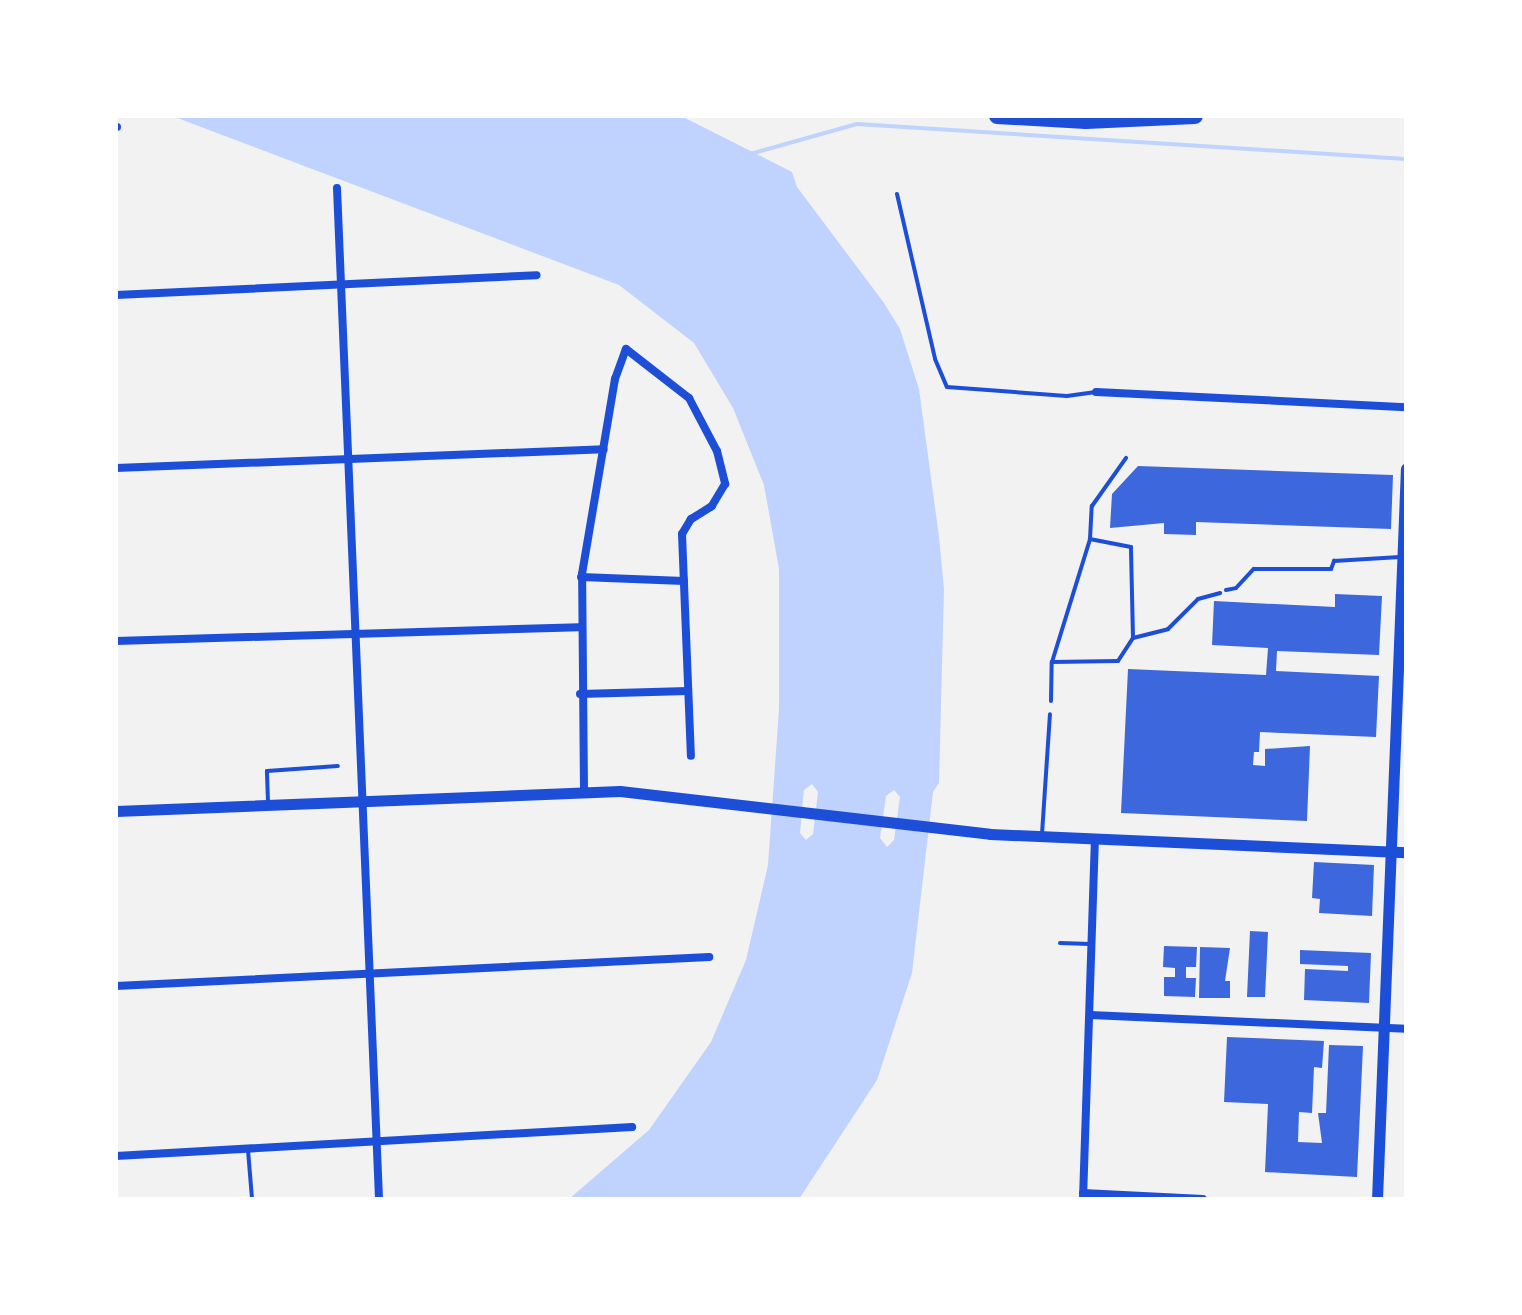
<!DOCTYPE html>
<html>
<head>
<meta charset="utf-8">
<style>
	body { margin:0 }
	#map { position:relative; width:1522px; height:1315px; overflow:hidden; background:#f2f2f2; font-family:Helvetica,sans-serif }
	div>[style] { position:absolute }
	.water>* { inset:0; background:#bfd3fe }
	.stream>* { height:4px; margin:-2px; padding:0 2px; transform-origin:2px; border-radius:2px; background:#bfd3fe }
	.building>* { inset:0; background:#3d67dc }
	.service>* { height:4px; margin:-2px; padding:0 2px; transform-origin:2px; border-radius:2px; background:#1d4ed8 }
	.minor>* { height:8px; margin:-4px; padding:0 4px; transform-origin:4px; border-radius:4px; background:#1d4ed8 }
	.tertiary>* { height:11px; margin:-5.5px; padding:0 5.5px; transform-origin:5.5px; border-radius:5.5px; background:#1d4ed8 }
	.motorway>* { height:16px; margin:-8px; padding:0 8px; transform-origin:8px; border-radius:8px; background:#1d4ed8 }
	span { translate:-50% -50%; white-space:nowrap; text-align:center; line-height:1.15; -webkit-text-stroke:8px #fff; paint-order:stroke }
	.frame { position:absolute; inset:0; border:118px solid #fff; pointer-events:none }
</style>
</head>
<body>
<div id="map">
	<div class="water">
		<i style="clip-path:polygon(evenodd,172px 116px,681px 116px,792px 172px,797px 187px,884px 303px,900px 329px,919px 389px,939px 537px,944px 589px,939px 783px,933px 792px,912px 973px,877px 1080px,799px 1199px,569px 1199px,649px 1130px,711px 1042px,746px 960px,768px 865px,779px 709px,779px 569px,764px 485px,733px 408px,694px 343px,619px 285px,172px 116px,812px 784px,818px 792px,813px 834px,806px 840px,800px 833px,804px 790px,812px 784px,172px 116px,894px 790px,900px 797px,894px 840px,887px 847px,880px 838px,886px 796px,894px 790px)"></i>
	</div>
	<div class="stream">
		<i style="left:750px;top:154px;width:111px;rotate:-15.7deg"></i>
		<i style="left:857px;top:124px;width:550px;rotate:3.65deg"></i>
	</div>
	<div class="building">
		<i style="clip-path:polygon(1138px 466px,1393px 475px,1391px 529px,1196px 522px,1196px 535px,1164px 534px,1164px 523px,1110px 528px,1112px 494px)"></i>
		<i style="clip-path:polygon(1335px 594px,1382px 596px,1379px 655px,1277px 651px,1276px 671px,1379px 676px,1376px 737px,1260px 732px,1259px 752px,1254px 752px,1253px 765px,1265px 766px,1265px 749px,1310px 746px,1307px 821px,1121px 813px,1128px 669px,1266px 675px,1268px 648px,1212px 645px,1214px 601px,1335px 607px)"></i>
		<i style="clip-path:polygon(1314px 862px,1374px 865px,1372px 916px,1319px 913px,1320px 899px,1312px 898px)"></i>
		<i style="clip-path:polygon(1250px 931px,1268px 932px,1265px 997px,1247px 997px)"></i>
		<i style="clip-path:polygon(1164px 946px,1197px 947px,1196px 967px,1186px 967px,1186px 978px,1196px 978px,1195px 997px,1164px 996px,1164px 977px,1175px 977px,1175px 968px,1163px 967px)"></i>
		<i style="clip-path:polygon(1200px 947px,1230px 948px,1225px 981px,1230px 981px,1230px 998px,1199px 998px)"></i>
		<i style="clip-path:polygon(1300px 950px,1371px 953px,1369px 1003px,1304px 1000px,1305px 969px,1348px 971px,1348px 966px,1300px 964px)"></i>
		<i style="clip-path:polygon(1227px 1037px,1324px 1041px,1322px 1068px,1314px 1067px,1312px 1113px,1299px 1112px,1298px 1142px,1322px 1143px,1318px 1113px,1326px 1113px,1329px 1045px,1363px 1046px,1357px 1177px,1265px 1172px,1268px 1104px,1224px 1102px)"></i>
	</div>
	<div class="service">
		<i style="left:897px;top:194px;width:169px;rotate:77deg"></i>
		<i style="left:935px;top:359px;width:30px;rotate:67deg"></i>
		<i style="left:947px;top:387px;width:120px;rotate:4.3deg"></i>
		<i style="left:1067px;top:396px;width:29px;rotate:-8deg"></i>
		<i style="left:1226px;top:590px;width:10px;rotate:-11deg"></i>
		<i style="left:1236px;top:588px;width:26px;rotate:-47deg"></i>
		<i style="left:1254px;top:569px;width:77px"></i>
		<i style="left:1331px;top:569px;width:9px;rotate:-69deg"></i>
		<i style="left:1334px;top:561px;width:66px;rotate:-3.5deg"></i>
		<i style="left:1133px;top:638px;width:36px;rotate:-14deg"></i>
		<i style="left:1168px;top:629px;width:42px;rotate:-45deg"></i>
		<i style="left:1198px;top:599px;width:23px;rotate:-15deg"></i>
		<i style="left:1052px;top:662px;width:129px;rotate:-72.8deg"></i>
		<i style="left:1051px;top:701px;width:39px;rotate:-89deg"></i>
		<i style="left:1052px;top:662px;width:66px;rotate:-0.9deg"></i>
		<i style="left:1118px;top:661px;width:27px;rotate:-57deg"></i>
		<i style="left:1133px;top:638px;width:91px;rotate:-91.3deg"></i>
		<i style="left:1131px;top:547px;width:42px;rotate:-169deg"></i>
		<i style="left:1090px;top:539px;width:33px;rotate:-87deg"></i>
		<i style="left:1092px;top:506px;width:59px;rotate:-54.7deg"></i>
		<i style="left:268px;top:802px;width:31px;rotate:-92deg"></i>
		<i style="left:267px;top:771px;width:71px;rotate:-4deg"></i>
		<i style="left:1042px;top:834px;width:120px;rotate:-86.2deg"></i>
		<i style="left:1060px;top:943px;width:30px;rotate:2deg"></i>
		<i style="left:248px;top:1150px;width:49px;rotate:85.3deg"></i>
	</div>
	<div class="minor">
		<i style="left:116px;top:127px;width:1px"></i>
		<i style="left:337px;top:188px;width:1012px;rotate:87.62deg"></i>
		<i style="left:116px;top:295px;width:421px;rotate:-2.7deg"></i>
		<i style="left:1096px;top:392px;width:310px;rotate:2.8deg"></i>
		<i style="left:116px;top:468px;width:488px;rotate:-2.2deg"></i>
		<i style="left:581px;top:577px;width:103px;rotate:2.2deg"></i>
		<i style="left:116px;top:641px;width:463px;rotate:-1.7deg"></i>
		<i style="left:580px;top:694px;width:108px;rotate:-1.6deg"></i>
		<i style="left:584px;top:791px;width:217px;rotate:-90.5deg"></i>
		<i style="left:582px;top:574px;width:198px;rotate:-80.4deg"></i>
		<i style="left:615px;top:379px;width:32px;rotate:-70deg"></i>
		<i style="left:626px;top:349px;width:80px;rotate:37.9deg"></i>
		<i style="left:689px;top:398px;width:60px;rotate:62.2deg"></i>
		<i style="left:717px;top:451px;width:34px;rotate:76deg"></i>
		<i style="left:725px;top:484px;width:26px;rotate:121deg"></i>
		<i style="left:712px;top:506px;width:25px;rotate:148deg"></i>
		<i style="left:691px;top:519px;width:17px;rotate:121deg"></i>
		<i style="left:682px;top:534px;width:222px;rotate:87.7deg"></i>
		<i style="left:116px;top:986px;width:594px;rotate:-2.8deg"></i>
		<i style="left:1090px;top:1015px;width:316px;rotate:2.5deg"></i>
		<i style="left:116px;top:1156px;width:517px;rotate:-3.22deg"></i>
		<i style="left:1083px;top:1193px;width:120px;rotate:2.9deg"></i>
		<i style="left:1083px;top:1199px;width:361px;rotate:-88.1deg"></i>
	</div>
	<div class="tertiary">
		<i style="left:116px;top:811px;width:504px;rotate:-2.27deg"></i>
		<i style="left:620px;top:791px;width:372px;rotate:6.6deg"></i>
		<i style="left:990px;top:834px;width:416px;rotate:2.5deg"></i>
		<i style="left:1377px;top:1199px;width:731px;rotate:-87.73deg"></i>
	</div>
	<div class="motorway">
		<i style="left:997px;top:116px;width:89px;rotate:3.2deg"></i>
		<i style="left:1086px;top:121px;width:109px;rotate:-2.6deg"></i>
	</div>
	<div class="frame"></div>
</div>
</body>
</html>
